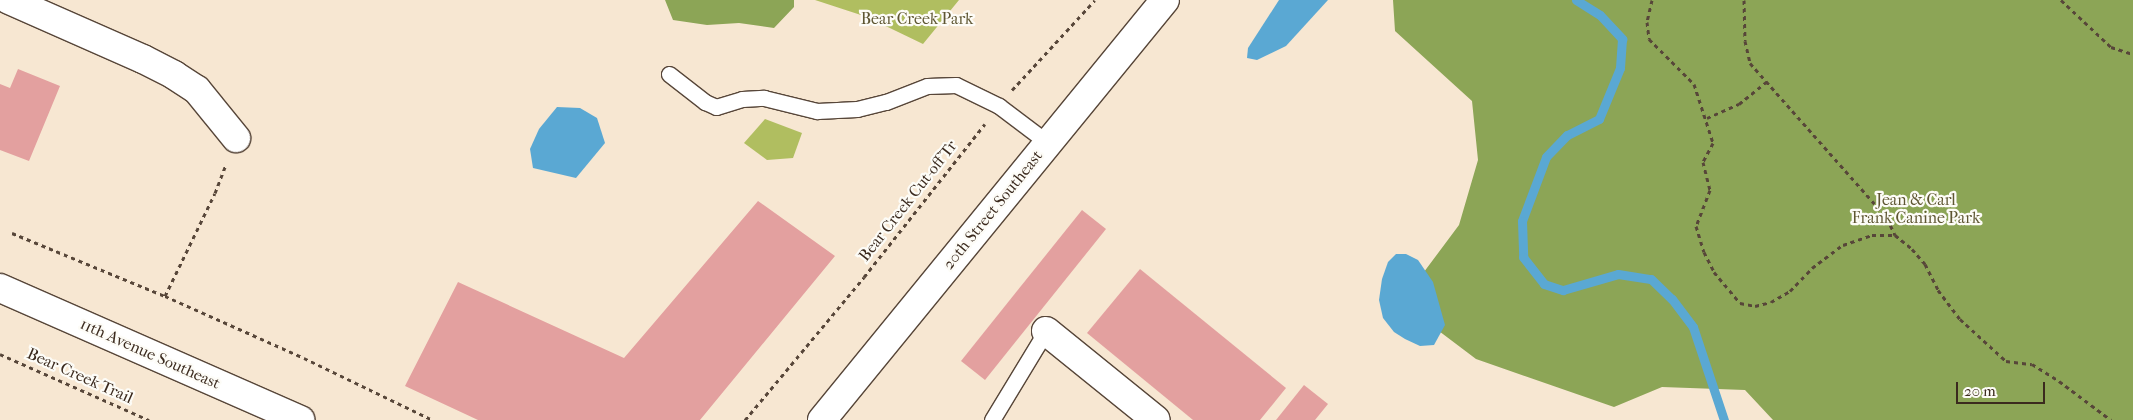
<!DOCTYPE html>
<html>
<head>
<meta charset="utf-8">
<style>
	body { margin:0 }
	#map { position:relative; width:2133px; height:420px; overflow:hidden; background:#f7e7d2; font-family:"IM FELL French Canon",serif }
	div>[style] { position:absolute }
	.green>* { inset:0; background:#b0be60 }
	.forest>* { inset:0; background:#8ca556 }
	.water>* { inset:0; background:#5aa8d3 }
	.stream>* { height:9px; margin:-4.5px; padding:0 4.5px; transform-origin:4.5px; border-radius:4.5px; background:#5aa8d3 }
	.building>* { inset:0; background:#e3a09f }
	.path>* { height:3px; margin-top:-1.5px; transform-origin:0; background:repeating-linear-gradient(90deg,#574639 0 4px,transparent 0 8px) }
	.roads { filter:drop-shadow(1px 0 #574639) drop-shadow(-1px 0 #574639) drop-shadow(0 1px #574639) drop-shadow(0 -1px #574639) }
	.lane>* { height:15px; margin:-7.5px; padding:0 7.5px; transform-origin:7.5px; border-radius:7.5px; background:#fff }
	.street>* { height:28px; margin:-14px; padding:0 14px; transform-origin:14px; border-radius:14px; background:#fff }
	.secondary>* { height:28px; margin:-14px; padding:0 14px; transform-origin:14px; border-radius:14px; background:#fff }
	span { translate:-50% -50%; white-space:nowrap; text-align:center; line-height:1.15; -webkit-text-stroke:4.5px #fdfcf7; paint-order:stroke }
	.park-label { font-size:16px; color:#5e5632 }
	.street-label { font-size:16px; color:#3b2a1e }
	.scale { position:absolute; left:1956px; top:382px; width:89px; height:22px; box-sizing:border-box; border:2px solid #3b2a1e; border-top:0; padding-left:6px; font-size:15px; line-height:18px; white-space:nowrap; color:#3b2a1e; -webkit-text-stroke:4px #fdfcf7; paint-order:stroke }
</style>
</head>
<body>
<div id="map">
	<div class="green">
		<i style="clip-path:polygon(815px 0,959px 0,923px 44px,867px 17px)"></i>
		<i style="clip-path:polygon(765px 119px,802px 133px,793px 158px,767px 160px,744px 143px)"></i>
	</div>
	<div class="forest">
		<i style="clip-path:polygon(665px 0,794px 0,794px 7px,774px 28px,739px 23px,707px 25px,673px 20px)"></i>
		<i style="clip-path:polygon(1393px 0,2133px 0,2133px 420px,1773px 420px,1745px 390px,1662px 387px,1614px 407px,1476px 359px,1427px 322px,1418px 280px,1459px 225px,1478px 160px,1472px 101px,1395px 31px)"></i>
	</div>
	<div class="water">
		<i style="clip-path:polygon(1279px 0,1328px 0,1286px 46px,1257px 60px,1247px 58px,1248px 48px)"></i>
		<i style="clip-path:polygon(557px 107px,580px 108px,597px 118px,605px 143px,576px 178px,533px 168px,530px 149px,539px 129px)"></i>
		<i style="clip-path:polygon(1396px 254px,1406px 254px,1418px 260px,1433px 282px,1445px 325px,1434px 345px,1420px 346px,1405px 339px,1394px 332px,1383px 318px,1379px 300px,1382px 279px,1388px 262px)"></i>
	</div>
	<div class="stream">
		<i style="left:1576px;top:0;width:28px;rotate:32deg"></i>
		<i style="left:1600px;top:15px;width:33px;rotate:47deg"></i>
		<i style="left:1622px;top:39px;width:29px;rotate:94deg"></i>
		<i style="left:1620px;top:68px;width:55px;rotate:112.4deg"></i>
		<i style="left:1599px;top:119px;width:36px;rotate:153deg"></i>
		<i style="left:1567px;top:135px;width:30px;rotate:134deg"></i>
		<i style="left:1546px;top:157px;width:68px;rotate:110.6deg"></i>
		<i style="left:1522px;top:221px;width:36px;rotate:88deg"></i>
		<i style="left:1523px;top:257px;width:34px;rotate:52deg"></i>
		<i style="left:1544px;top:284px;width:20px;rotate:18deg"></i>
		<i style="left:1563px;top:290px;width:57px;rotate:-16.2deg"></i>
		<i style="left:1618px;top:274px;width:33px;rotate:9deg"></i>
		<i style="left:1651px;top:279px;width:29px;rotate:44deg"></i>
		<i style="left:1672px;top:299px;width:35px;rotate:53deg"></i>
		<i style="left:1693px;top:327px;width:98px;rotate:71.6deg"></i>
	</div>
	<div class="building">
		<i style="clip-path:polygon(18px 69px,60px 86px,29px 161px,0 150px,0 84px,10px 88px)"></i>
		<i style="clip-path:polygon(758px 201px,835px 256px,700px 420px,478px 420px,405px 386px,458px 282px,624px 358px)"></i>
		<i style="clip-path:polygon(1082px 210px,1106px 229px,985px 380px,961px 361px)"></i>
		<i style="clip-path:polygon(1140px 269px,1286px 388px,1260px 420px,1193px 420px,1087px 333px)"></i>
		<i style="clip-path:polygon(1304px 385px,1328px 404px,1315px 420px,1276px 420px)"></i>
	</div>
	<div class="path">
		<i style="left:1652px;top:0;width:23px;rotate:103deg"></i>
		<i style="left:1647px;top:22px;width:17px;rotate:83deg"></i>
		<i style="left:1649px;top:39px;width:64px;rotate:45deg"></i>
		<i style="left:1694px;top:84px;width:62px;rotate:72.1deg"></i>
		<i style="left:1713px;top:143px;width:21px;rotate:118deg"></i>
		<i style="left:1703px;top:162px;width:29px;rotate:76deg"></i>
		<i style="left:1710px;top:190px;width:39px;rotate:111deg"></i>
		<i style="left:1696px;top:226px;width:27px;rotate:73deg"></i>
		<i style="left:1704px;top:252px;width:22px;rotate:63deg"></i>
		<i style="left:1714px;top:272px;width:40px;rotate:50deg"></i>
		<i style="left:1740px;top:303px;width:15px;rotate:11deg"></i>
		<i style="left:1755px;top:306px;width:16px;rotate:-14deg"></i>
		<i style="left:1771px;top:302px;width:22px;rotate:-30deg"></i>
		<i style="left:1790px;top:291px;width:32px;rotate:-46deg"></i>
		<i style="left:1812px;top:268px;width:39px;rotate:-37deg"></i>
		<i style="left:1843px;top:245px;width:31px;rotate:-19deg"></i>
		<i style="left:1872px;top:235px;width:23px"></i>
		<i style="left:1744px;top:0;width:41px;rotate:88.6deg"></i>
		<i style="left:1745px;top:41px;width:23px;rotate:77deg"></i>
		<i style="left:1750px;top:63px;width:207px;rotate:48.5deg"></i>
		<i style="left:1887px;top:218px;width:19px;rotate:65deg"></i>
		<i style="left:1895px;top:235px;width:22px;rotate:39deg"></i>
		<i style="left:1912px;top:249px;width:20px;rotate:49deg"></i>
		<i style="left:1925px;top:264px;width:29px;rotate:63deg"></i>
		<i style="left:1938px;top:290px;width:36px;rotate:53deg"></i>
		<i style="left:1960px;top:319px;width:62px;rotate:42.4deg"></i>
		<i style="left:2006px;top:361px;width:26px;rotate:7deg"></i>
		<i style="left:2032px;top:364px;width:32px;rotate:32deg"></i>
		<i style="left:2059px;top:381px;width:65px;rotate:36.9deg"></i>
		<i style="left:2061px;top:0;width:69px;rotate:43.2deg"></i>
		<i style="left:2111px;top:47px;width:23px;rotate:18deg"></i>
		<i style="left:1012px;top:90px;width:122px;rotate:-47.3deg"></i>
		<i style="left:1707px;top:118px;width:35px;rotate:-24deg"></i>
		<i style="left:1739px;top:104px;width:36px;rotate:-39deg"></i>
		<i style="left:12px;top:233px;width:165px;rotate:22.4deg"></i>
		<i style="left:165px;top:296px;width:152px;rotate:24deg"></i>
		<i style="left:304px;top:358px;width:143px;rotate:25.7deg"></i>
		<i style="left:165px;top:296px;width:114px;rotate:-64.1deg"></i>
		<i style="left:215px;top:193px;width:30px;rotate:-69deg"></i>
		<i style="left:0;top:354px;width:163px;rotate:23.9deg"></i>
		<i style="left:745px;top:420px;width:186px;rotate:-50.2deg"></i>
		<i style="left:864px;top:277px;width:195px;rotate:-51.7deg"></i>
	</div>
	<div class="roads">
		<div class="lane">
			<i style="left:669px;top:74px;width:46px;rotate:37.9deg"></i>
			<i style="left:705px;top:102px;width:12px;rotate:24deg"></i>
			<i style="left:716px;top:107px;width:27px;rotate:-17deg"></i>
			<i style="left:742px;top:99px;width:22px;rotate:-3deg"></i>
			<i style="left:764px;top:98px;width:55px;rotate:13.8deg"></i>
			<i style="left:817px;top:111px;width:40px;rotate:-2.9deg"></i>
			<i style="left:857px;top:109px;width:30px;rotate:-14deg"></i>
			<i style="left:886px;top:102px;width:44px;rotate:-21.3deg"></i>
			<i style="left:927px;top:86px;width:29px;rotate:-2deg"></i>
			<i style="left:956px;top:85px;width:48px;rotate:26deg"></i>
			<i style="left:999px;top:106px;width:61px;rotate:37.1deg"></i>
			<i style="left:992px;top:420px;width:104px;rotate:-58.8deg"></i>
		</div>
		<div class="street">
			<i style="left:9px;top:0;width:146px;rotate:23.8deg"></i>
			<i style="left:143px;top:59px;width:35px;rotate:27deg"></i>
			<i style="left:174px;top:75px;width:27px;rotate:33deg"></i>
			<i style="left:197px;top:90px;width:62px;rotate:50.9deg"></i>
			<i style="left:1046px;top:331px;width:141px;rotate:39deg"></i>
		</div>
		<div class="secondary">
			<i style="left:0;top:288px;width:328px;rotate:23.7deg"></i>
			<i style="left:822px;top:420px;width:542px;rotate:-50.76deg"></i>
		</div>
	</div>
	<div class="park-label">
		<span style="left:917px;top:19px">Bear Creek Park</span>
		<span style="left:1916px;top:209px">Jean &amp; Carl<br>Frank Canine Park</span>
	</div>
	<div class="street-label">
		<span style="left:908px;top:201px;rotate:-52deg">Bear Creek Cut-off Tr</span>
		<span style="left:993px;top:210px;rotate:-51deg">20th Street Southeast</span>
		<span style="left:150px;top:354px;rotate:24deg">11th Avenue Southeast</span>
		<span style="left:80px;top:376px;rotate:24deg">Bear Creek Trail</span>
	</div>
	<div class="scale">20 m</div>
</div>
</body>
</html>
